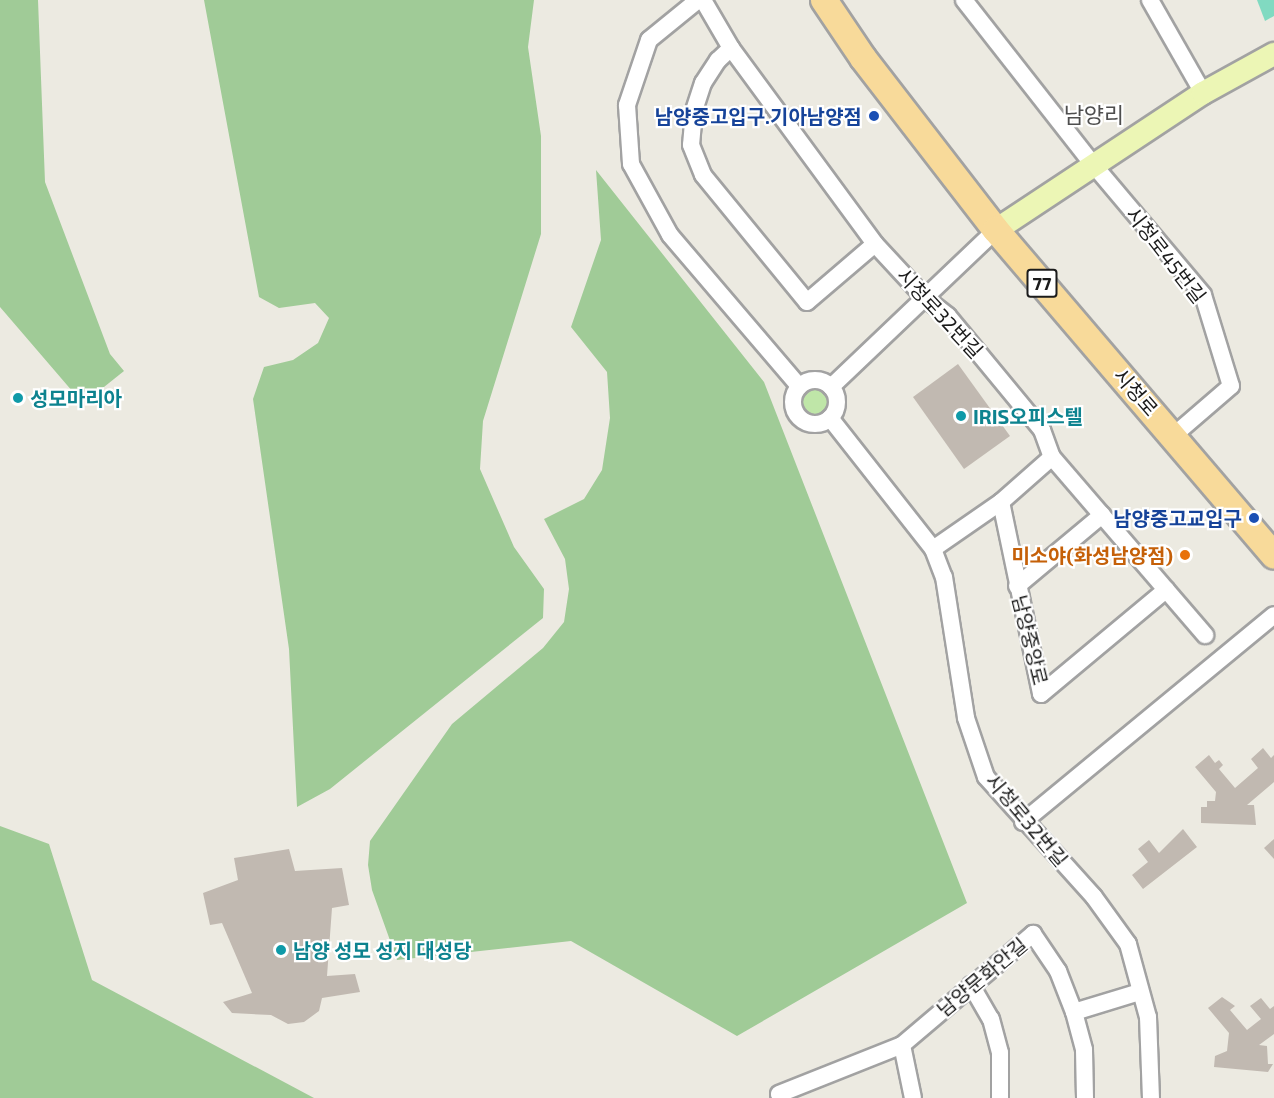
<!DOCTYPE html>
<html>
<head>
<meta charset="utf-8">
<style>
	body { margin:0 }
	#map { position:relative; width:1274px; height:1098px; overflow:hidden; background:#eceae1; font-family:"Exo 2","Noto Sans KR",sans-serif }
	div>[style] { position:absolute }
	.grass>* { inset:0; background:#bfe6a8 }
	.round { border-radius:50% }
	.forest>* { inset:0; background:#a0cb97 }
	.pitch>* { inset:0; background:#81dac1 }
	.building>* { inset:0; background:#c1b9b1 }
	.roads { filter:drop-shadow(2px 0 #a2a2a2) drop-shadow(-2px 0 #a2a2a2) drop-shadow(0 2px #a2a2a2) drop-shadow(0 -2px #a2a2a2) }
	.street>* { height:16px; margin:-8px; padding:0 8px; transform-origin:8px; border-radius:8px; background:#fff }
	.street>.ring { margin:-8px; padding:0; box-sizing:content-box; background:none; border:16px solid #fff; border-radius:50% }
	.secondary>* { height:22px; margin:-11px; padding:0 11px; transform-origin:11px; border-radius:11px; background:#ecf6b5 }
	.primary>* { height:26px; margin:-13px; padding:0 13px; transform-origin:13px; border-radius:13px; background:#f8da9a }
	.dots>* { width:16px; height:16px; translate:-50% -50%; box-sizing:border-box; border:3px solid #fff; border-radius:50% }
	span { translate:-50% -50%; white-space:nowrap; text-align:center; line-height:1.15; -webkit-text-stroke:4.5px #fff; paint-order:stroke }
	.shield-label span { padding:2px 4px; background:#fff; border:2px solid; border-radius:4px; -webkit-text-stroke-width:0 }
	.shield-label { font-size:18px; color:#1b1b1b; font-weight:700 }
	.transit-label { font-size:20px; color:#164399; font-weight:700 }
	.right { translate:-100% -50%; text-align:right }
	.street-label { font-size:20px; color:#1b1b1b }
	.culture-label { font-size:20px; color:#0d838f; font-weight:700 }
	.left { translate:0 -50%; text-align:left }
	.food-label { font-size:20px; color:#c56008; font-weight:700 }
	.quarter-label { font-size:22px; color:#4e4e4e }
</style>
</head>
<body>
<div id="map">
	<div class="grass">
		<i class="round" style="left:801px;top:388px;width:28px;height:28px"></i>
	</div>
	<div class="forest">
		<i style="clip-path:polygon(0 0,38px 0,45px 182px,110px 354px,124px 371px,99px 391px,73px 392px,0 307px)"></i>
		<i style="clip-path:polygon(204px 0,534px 0,528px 47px,541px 136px,541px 234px,483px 421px,480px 469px,514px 547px,544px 589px,543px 618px,330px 789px,297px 807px,289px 649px,253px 399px,264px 367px,293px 360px,318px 343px,329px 318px,315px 303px,279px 308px,259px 297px)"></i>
		<i style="clip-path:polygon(596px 170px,764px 382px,967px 903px,737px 1036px,571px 941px,397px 960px,372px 890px,368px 865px,370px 841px,452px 724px,543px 648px,564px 622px,569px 589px,565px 559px,544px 519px,584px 499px,602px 470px,610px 418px,607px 372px,571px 327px,601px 240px)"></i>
		<i style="clip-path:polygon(0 826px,49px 844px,92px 980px,314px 1098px,0 1098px)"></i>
	</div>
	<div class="pitch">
		<i style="clip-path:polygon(1257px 0,1274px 0,1274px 16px,1265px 21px)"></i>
	</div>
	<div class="building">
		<i style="clip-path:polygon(958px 364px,1010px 436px,964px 469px,913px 397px)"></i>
		<i style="clip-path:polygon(1263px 748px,1271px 758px,1274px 755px,1274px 782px,1247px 805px,1254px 805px,1256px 825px,1201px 823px,1201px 807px,1207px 807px,1207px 801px,1215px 801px,1216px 792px,1195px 767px,1209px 755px,1215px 763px,1219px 760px,1223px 765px,1219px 769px,1235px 788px,1258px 768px,1251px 759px)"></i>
		<i style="clip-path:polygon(1183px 829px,1197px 847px,1143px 889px,1132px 875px,1148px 862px,1138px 849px,1149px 840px,1159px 853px)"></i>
		<i style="clip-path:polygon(1274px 839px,1274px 859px,1264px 848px)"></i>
		<i style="clip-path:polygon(289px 849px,295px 871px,342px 868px,349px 905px,332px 908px,327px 976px,355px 974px,360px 992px,322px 998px,319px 1011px,304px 1022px,288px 1024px,271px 1015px,232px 1013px,223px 1002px,252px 993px,222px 923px,210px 925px,203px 893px,238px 880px,234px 858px)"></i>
		<i style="clip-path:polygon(1222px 997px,1235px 1006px,1230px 1010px,1247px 1030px,1261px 1019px,1250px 1006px,1261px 998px,1270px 1009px,1274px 1006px,1274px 1034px,1259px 1045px,1267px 1046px,1268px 1064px,1273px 1064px,1268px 1072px,1214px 1067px,1215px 1056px,1227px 1051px,1229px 1033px,1208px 1008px)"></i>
	</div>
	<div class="roads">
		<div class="street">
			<i style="left:698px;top:0;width:63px;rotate:140.8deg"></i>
			<i style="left:649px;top:40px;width:69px;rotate:108.7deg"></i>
			<i style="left:627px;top:105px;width:59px;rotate:86.1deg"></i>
			<i style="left:631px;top:164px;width:81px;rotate:61.2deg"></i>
			<i style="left:670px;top:235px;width:199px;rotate:49.5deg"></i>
			<i style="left:703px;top:0;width:56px;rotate:59.7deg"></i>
			<i style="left:731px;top:48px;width:243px;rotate:53.7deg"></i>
			<i style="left:875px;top:244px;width:74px;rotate:47.2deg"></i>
			<i style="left:925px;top:298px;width:29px;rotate:38deg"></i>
			<i style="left:948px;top:316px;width:148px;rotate:50.5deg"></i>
			<i style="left:1042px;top:430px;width:29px;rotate:70deg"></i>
			<i style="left:1052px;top:457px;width:235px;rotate:49.3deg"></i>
			<i style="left:964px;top:0;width:207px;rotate:51.9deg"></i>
			<i style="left:1092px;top:163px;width:172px;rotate:49.9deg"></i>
			<i style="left:1203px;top:295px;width:95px;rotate:72.9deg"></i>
			<i style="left:1231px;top:386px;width:77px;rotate:139.2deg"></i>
			<i style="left:1150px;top:0;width:107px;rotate:60.3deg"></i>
			<i style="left:731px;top:48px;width:18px;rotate:137deg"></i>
			<i style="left:718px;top:60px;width:27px;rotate:123deg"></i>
			<i style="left:703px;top:83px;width:29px;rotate:108deg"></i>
			<i style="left:694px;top:111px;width:34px;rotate:95deg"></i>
			<i style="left:691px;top:145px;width:32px;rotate:68deg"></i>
			<i style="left:703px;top:175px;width:164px;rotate:50.7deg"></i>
			<i style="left:807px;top:302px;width:89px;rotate:-40.5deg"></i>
			<i class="ring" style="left:793px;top:380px;width:28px;height:28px"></i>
			<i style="left:831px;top:387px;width:228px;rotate:-43.6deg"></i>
			<i style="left:830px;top:418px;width:167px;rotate:51.8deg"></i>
			<i style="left:933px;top:549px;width:30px;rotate:69deg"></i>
			<i style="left:944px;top:577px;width:143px;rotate:81.1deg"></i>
			<i style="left:966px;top:718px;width:62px;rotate:71.3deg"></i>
			<i style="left:986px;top:777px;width:161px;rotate:48deg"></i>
			<i style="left:1094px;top:897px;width:58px;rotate:54.1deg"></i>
			<i style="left:1128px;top:944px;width:76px;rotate:74.7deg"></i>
			<i style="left:1148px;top:1017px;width:81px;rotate:87.9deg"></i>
			<i style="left:1001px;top:502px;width:196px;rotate:78.2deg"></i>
			<i style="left:1041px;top:694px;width:163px;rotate:-39.8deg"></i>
			<i style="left:933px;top:549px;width:83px;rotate:-34.7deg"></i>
			<i style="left:1001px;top:502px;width:68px;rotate:-41.4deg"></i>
			<i style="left:1017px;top:586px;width:111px;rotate:-39.9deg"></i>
			<i style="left:1023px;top:822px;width:325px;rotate:-39.5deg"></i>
			<i style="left:971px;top:985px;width:39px;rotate:60deg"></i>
			<i style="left:991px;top:1019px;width:35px;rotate:75deg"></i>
			<i style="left:1000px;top:1053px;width:45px;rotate:90deg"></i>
			<i style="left:1074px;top:1012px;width:69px;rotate:-16.9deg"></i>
			<i style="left:902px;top:1045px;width:54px;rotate:78.3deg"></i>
			<i style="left:781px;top:1098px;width:4px;rotate:-117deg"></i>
			<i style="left:779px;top:1094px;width:132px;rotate:-21.7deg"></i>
			<i style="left:902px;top:1045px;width:172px;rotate:-40.3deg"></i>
			<i style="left:1033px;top:934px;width:45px;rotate:56deg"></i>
			<i style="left:1058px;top:971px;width:44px;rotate:68.7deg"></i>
			<i style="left:1074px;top:1012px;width:39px;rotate:75deg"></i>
			<i style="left:1084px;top:1050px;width:48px;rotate:88.8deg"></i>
		</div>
		<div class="secondary">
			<i style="left:996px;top:230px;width:248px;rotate:-33.5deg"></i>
			<i style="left:1203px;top:93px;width:81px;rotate:-28.8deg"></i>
		</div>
		<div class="primary">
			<i style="left:824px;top:0;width:70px;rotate:56.1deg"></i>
			<i style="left:863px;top:58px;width:217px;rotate:52.3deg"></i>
			<i style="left:996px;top:230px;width:428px;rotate:49.5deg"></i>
		</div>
	</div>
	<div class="dots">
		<i style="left:874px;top:116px;background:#1a4fb4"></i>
		<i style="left:18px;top:398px;background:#0f9aa8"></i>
		<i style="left:961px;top:416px;background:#0f9aa8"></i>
		<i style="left:1254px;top:518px;background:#1a4fb4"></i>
		<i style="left:1185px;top:555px;background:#e8710a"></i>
		<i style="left:281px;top:950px;background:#0f9aa8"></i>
	</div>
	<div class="shield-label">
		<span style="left:1042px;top:283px">77</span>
	</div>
	<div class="transit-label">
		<span class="right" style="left:862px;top:116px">남양중고입구.기아남양점</span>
		<span class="right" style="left:1242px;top:518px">남양중고교입구</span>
	</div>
	<div class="street-label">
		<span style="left:1166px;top:255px;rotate:52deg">시청로45번길</span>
		<span style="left:940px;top:313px;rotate:47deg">시청로32번길</span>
		<span style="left:1136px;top:392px;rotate:49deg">시청로</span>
		<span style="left:1030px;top:640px;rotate:76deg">남양중앙로</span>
		<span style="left:1027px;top:820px;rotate:50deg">시청로32번길</span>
		<span style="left:982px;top:977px;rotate:-40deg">남양문화안길</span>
	</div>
	<div class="culture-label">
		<span class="left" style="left:30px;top:398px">성모마리아</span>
		<span class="left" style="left:973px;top:416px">IRIS오피스텔</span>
		<span class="left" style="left:293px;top:950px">남양 성모 성지 대성당</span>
	</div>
	<div class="food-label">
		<span class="right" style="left:1173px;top:555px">미소야(화성남양점)</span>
	</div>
	<div class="quarter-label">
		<span style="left:1094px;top:115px">남양리</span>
	</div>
</div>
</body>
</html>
